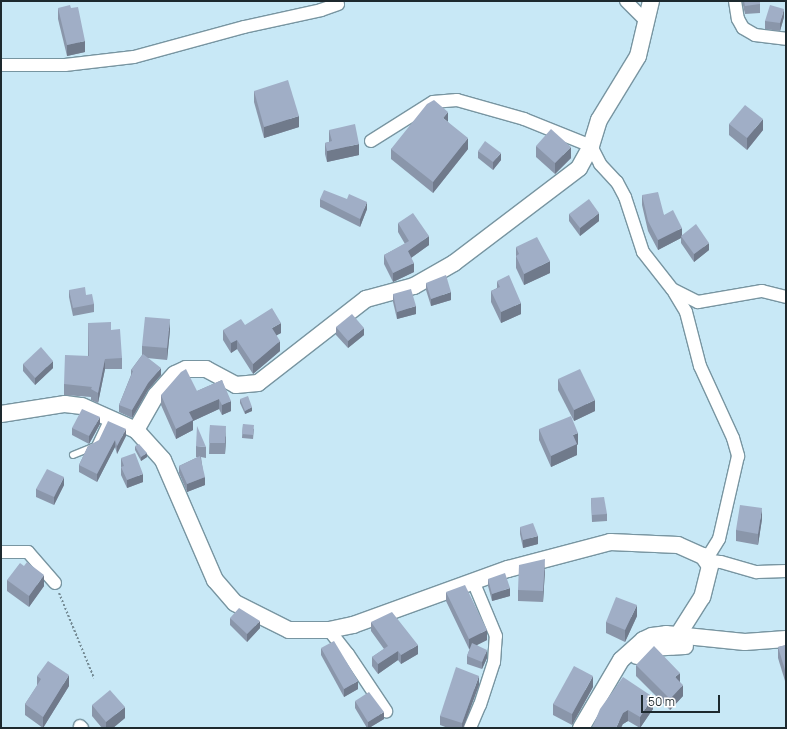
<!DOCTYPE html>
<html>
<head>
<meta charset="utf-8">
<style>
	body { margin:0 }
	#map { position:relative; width:787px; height:729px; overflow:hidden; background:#c8e8f6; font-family:Manrope,sans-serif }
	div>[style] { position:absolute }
	.path>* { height:2px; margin-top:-1px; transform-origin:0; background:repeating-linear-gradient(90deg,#758b95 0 2px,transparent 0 4px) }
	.roads { filter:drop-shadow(1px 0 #7895a1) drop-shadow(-1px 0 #7895a1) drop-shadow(0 1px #7895a1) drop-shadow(0 -1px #7895a1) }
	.service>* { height:6px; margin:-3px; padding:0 3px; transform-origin:3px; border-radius:3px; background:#fff }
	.minor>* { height:12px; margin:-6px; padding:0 6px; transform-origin:6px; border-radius:6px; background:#fff }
	.tertiary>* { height:16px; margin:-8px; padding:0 8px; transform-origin:8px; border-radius:8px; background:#fff }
	.wall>* { inset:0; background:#8a96aa }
	.shaded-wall>* { inset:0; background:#707a8b }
	.building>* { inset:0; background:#a0aec6 }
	span { translate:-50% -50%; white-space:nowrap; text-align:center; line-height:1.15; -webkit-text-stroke:3px #fff; paint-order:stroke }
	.frame { position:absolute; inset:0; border:2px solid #1d292e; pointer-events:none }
	.scale { position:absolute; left:641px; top:695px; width:79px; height:18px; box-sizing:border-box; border:2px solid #1d292e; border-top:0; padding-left:5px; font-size:12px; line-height:14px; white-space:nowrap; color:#1d292e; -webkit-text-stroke:3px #fff; paint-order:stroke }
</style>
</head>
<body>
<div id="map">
	<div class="path">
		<i style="left:59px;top:593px;width:92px;rotate:67.6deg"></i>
	</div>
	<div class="roads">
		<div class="service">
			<i style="left:73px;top:455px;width:24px;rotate:-22deg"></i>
			<i style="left:95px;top:446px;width:31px;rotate:-65deg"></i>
		</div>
		<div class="minor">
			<i style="left:626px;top:1px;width:28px;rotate:45deg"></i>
			<i style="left:735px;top:1px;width:18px;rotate:81deg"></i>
			<i style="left:738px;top:19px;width:10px;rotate:61deg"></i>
			<i style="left:743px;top:28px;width:14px;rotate:30deg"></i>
			<i style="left:755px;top:35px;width:31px;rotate:7deg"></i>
			<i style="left:1px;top:65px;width:64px"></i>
			<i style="left:65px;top:65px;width:69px;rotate:-6.6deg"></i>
			<i style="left:134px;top:57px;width:114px;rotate:-15.3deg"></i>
			<i style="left:244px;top:27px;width:79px;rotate:-12.4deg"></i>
			<i style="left:321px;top:10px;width:18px;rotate:-19deg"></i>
			<i style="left:371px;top:141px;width:73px;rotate:-32.2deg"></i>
			<i style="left:433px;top:102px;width:24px;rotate:-5deg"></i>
			<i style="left:457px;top:100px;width:70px;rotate:15.8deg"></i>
			<i style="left:524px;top:119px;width:72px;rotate:21.9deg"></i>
			<i style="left:591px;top:146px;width:20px;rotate:63deg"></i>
			<i style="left:600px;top:164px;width:25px;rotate:47deg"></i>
			<i style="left:617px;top:182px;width:17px;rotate:62deg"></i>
			<i style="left:625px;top:197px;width:58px;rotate:71.9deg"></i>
			<i style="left:643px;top:252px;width:47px;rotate:51.9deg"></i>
			<i style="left:672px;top:289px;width:29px;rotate:27deg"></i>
			<i style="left:698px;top:302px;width:65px;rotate:-9.8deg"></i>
			<i style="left:762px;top:291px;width:25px;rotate:14deg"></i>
			<i style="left:674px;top:292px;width:23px;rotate:59deg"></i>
			<i style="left:686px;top:312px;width:56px;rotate:75.5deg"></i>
			<i style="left:700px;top:366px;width:79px;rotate:65.4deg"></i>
			<i style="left:733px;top:438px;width:19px;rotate:74deg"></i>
			<i style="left:738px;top:456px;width:85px;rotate:102.9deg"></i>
			<i style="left:719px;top:539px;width:25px;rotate:122deg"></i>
			<i style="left:706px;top:560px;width:15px;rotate:8deg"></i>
			<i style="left:721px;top:562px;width:37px;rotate:16deg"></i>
			<i style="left:757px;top:572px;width:29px;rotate:-2deg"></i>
			<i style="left:1px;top:552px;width:27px"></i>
			<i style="left:28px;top:552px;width:41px;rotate:48.9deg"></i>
			<i style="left:329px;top:630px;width:31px;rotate:52deg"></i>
			<i style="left:348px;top:654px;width:69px;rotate:56.3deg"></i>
			<i style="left:80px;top:726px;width:3px;rotate:45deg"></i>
			<i style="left:470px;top:728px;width:25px;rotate:-67deg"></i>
			<i style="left:480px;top:705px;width:45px;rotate:-72deg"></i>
			<i style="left:494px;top:662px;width:26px;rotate:-86deg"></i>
			<i style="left:496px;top:636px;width:60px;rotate:-112.7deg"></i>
		</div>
		<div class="tertiary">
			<i style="left:1px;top:414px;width:65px;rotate:-8.9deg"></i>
			<i style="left:65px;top:404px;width:17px;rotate:7deg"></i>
			<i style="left:82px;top:406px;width:59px;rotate:24deg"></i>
			<i style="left:136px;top:430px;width:40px;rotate:48deg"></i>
			<i style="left:163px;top:460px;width:131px;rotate:66.6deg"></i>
			<i style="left:215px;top:580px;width:30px;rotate:49deg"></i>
			<i style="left:235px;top:603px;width:60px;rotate:26.6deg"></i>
			<i style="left:289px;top:630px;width:40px"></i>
			<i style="left:329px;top:630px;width:25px;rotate:-12deg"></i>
			<i style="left:353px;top:625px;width:165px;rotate:-19.9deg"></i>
			<i style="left:508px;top:569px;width:106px;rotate:-14.8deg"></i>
			<i style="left:610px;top:542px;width:68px;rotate:2.5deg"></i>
			<i style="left:678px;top:545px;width:27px;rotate:24deg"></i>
			<i style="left:703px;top:556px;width:12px;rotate:55deg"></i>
			<i style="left:710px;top:566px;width:32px;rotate:104deg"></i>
			<i style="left:702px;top:597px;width:45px;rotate:122.3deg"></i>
			<i style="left:678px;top:635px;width:12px;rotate:110deg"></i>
			<i style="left:136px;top:430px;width:40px;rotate:-60.3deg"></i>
			<i style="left:156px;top:395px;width:28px;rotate:-48deg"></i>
			<i style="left:175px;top:374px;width:12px;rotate:-24deg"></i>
			<i style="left:186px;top:369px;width:20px"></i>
			<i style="left:206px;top:369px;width:34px;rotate:28deg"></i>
			<i style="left:236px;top:385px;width:22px;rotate:-5deg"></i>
			<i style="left:258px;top:383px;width:137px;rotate:-37.9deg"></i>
			<i style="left:366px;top:299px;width:50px;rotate:-15.2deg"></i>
			<i style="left:414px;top:286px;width:46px;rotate:-29.9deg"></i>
			<i style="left:454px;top:263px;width:157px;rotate:-37.2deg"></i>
			<i style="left:579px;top:168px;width:25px;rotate:-61deg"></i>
			<i style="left:591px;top:146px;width:27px;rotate:-73deg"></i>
			<i style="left:599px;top:120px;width:75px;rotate:-58.6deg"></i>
			<i style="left:638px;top:56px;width:57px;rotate:-76.7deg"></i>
			<i style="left:637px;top:656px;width:14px;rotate:-34deg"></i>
			<i style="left:649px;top:648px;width:36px;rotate:-3deg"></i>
			<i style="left:581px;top:728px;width:79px;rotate:-59.5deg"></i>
			<i style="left:621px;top:660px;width:30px;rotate:-42deg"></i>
			<i style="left:643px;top:640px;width:10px;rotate:-24deg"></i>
			<i style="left:652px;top:636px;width:14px;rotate:-8deg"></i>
			<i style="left:666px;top:634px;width:79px;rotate:5.8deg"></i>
			<i style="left:745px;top:642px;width:41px;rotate:-4.2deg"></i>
		</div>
	</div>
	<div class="wall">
		<i style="clip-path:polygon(742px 1px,760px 1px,760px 13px,745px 14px)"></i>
		<i style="clip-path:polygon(58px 8px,85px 52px,67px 56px,58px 19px)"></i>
		<i style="clip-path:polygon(784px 17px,780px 31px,765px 29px,765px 21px)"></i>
		<i style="clip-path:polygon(254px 91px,299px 127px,264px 138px,254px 102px)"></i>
		<i style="clip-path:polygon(448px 122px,468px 149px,433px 193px,391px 159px,391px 149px)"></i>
		<i style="clip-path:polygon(729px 124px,763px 130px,747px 150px,729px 135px)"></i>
		<i style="clip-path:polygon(329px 130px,359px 155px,327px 162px,325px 154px,325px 143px,329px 142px)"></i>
		<i style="clip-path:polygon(536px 146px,571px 158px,555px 174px,536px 157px)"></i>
		<i style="clip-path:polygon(478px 151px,501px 160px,493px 170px,478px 158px)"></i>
		<i style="clip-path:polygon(642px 195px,664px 215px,682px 235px,709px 250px,694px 262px,681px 243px,681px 238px,658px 250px,648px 231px,642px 205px)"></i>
		<i style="clip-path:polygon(320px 199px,367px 209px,360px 227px,320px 207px)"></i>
		<i style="clip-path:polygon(569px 214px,599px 221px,580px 236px,569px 221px)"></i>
		<i style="clip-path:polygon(398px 223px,429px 245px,411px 258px,414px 272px,393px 282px,384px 264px,384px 255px,405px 244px,398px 232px)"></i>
		<i style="clip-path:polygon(516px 247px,550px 273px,524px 285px,516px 268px)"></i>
		<i style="clip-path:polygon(497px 281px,521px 314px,501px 323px,491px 302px,491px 291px,497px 288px)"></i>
		<i style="clip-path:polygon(426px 283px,451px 300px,431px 306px,426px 290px)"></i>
		<i style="clip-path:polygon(69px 290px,86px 295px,94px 304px,94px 312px,73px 316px,69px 297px)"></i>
		<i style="clip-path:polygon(393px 294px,416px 314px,397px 319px,393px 302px)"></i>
		<i style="clip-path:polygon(88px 323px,111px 330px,122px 358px,122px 369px,105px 369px,98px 403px,91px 400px,91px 397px,64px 395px,64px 384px,88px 356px)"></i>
		<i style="clip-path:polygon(336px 327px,364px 335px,348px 348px,336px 335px)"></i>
		<i style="clip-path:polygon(170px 330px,167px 360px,147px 358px,161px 375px,148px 390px,132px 418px,119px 412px,119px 405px,131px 375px,131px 370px,142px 355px,142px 346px)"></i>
		<i style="clip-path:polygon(223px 330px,281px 333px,276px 335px,280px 351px,253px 374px,237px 349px,231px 353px,223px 340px)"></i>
		<i style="clip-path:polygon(23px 364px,53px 368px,35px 385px,23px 371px)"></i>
		<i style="clip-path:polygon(558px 379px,595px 411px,574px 421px,558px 390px)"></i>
		<i style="clip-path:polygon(222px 380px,231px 411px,222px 415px,219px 409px,193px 421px,193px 430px,176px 439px,161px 405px,161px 395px,197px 391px)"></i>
		<i style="clip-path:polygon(240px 399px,252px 411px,245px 414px,240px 403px)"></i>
		<i style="clip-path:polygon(100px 424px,89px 444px,72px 435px,72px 428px)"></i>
		<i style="clip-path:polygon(243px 424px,254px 429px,253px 439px,242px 438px)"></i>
		<i style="clip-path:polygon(210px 425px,226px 437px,225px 454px,209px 454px)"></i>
		<i style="clip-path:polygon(539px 429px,578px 444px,577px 445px,577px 455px,551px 467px,539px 440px)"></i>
		<i style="clip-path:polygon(126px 436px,117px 454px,115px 447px,97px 482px,79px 472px,79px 465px,88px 446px)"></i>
		<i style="clip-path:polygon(135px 446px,147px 457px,141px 461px,135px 450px)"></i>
		<i style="clip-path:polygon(196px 446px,206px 447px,206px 458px,201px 457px,205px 485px,187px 492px,179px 473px,179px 466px,198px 457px,196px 457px)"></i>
		<i style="clip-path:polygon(121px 458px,143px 482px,127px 488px,121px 475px)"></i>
		<i style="clip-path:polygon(64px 485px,54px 505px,36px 497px,36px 489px)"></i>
		<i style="clip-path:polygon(591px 498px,607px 514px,607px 521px,592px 522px)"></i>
		<i style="clip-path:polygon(762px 519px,758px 545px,736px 541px,736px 530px)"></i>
		<i style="clip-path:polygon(520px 527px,538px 544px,523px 548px,520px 534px)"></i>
		<i style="clip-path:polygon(545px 570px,543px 602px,518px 601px,518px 590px)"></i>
		<i style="clip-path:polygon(488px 579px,510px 596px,492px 601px,488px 586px)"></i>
		<i style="clip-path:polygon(7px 580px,44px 586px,29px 607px,7px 591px)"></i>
		<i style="clip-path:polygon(446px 592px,487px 640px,477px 645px,487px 658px,482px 669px,467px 664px,467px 656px,470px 648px,469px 649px,446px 601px)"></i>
		<i style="clip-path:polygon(637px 616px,625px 642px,606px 633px,606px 622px)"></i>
		<i style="clip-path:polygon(230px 618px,260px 628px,247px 642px,230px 625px)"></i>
		<i style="clip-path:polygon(371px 622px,418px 654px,401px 664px,398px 660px,378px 674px,372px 666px,372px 657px,384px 649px,371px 631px)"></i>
		<i style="clip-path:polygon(786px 645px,785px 681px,778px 658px,778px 647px)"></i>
		<i style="clip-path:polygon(321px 648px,358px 689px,344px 697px,321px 655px)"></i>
		<i style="clip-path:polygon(636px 665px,680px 682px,683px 696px,670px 710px,636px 676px)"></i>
		<i style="clip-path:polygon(37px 676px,69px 686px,43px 728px,25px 715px,25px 704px,37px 686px)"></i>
		<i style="clip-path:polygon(479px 685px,463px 728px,448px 728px,440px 725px,440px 716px)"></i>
		<i style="clip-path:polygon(593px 687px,572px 725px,553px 715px,553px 704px)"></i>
		<i style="clip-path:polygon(355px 701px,384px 719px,369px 728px,367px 728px,355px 708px)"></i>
		<i style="clip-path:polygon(92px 705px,125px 718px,113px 728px,102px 728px,92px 716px)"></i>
		<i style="clip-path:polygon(600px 709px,653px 709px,640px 728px,628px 721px,623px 724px)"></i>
	</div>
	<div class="shaded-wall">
		<i style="clip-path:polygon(784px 9px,784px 17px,780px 31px,780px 23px)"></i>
		<i style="clip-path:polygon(85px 41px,85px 52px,67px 56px,67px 45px)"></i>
		<i style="clip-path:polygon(448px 112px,448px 122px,443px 118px)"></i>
		<i style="clip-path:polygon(299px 116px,299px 127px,264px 138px,264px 127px)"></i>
		<i style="clip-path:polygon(763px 119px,763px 130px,747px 150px,747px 138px)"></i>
		<i style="clip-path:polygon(468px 138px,468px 149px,433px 193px,433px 182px)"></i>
		<i style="clip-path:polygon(359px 144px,359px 155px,327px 162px,327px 151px)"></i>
		<i style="clip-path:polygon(571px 147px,571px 158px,555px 174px,555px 163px)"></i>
		<i style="clip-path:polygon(501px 153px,501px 160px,493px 170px,493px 162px)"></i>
		<i style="clip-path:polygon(367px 202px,367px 209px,360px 227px,360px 219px)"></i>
		<i style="clip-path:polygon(599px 213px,599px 221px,580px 236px,580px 228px)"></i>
		<i style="clip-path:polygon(682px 228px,682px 237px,681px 236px,681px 238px,658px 250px,658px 240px)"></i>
		<i style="clip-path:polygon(429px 236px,429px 245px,408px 260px,408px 251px)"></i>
		<i style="clip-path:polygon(709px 243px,709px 250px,694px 262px,694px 254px)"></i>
		<i style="clip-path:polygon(550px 261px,550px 273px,524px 285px,524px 274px)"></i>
		<i style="clip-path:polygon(414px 263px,414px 272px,393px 282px,393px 273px)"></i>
		<i style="clip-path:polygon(451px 292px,451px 300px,431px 306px,431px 299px)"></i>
		<i style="clip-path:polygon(521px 303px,521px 314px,501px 323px,501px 312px)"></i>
		<i style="clip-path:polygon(416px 306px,416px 314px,397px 319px,397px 312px)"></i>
		<i style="clip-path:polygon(170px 319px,170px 330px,167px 360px,167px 348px)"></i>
		<i style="clip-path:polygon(281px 323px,281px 333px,272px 338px,272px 328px)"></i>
		<i style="clip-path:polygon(364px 328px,364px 335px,348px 348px,348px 341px)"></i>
		<i style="clip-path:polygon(237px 340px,237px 349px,231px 353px,231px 343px)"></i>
		<i style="clip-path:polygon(280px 341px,280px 351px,253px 374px,253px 364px)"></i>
		<i style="clip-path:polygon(105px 359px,105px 369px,98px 403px,98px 393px)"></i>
		<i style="clip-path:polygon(53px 361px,53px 368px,35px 385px,35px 378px)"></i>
		<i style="clip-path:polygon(161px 368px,161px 375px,148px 390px,132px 418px,132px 410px,148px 383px)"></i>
		<i style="clip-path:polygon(219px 399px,219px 409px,193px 421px,193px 430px,176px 439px,176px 429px,189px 412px)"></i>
		<i style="clip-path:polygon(595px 400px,595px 411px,574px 421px,574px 410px)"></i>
		<i style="clip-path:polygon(231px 401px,231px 411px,222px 415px,222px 405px)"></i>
		<i style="clip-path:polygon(252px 407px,252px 411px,245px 414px,245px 411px)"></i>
		<i style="clip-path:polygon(100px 417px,100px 424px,89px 444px,89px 436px)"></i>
		<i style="clip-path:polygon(226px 426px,226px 437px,225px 454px,225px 443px)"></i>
		<i style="clip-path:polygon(126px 429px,126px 436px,117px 454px,117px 446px)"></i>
		<i style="clip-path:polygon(578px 433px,578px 444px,577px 445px,577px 455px,551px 467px,551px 456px,573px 435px)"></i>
		<i style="clip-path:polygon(115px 440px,115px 447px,97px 482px,97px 474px)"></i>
		<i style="clip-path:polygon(147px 453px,147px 457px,141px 461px,141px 457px)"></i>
		<i style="clip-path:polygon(143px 474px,143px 482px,127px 488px,127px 480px)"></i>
		<i style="clip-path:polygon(64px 477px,64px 485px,54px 505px,54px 497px)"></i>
		<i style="clip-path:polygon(205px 477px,205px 485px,187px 492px,187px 484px)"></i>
		<i style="clip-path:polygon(762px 508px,762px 519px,758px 545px,758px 534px)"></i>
		<i style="clip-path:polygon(538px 536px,538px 544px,523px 548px,523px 540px)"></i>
		<i style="clip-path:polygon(545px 559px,545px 570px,543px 602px,543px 591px)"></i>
		<i style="clip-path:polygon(44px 575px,44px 586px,29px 607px,29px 596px)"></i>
		<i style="clip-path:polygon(510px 588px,510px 596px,492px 601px,492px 594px)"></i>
		<i style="clip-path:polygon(637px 605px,637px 616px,625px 642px,625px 630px)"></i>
		<i style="clip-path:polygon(260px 621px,260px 628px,247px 642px,247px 634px)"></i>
		<i style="clip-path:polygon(487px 630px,487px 640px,469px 649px,469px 639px)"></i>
		<i style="clip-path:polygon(418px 645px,418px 654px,401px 664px,401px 655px)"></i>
		<i style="clip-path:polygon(487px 650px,487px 658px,482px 669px,482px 662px)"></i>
		<i style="clip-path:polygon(398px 651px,398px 660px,378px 674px,378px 664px)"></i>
		<i style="clip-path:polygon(785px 670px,786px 670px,786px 681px,785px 681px)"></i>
		<i style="clip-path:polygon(680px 673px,680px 684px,675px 677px)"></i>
		<i style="clip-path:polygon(69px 675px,69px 686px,43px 728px,43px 717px)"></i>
		<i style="clip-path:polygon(479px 676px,479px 685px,463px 728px,462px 728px,462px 723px)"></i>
		<i style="clip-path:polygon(593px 676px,593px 687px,572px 725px,572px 714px)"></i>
		<i style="clip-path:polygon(358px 681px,358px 689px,344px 697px,344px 689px)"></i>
		<i style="clip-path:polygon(683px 685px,683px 696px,670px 710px,670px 699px)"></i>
		<i style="clip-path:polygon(653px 697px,653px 709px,640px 728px,640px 717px)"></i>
		<i style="clip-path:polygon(125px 707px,125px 718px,113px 728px,106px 728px,106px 722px)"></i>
		<i style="clip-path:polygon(628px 710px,628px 721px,623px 724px,621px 728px,616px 728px,623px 713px)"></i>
		<i style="clip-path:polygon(384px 712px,384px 719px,369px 728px,368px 728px,368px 722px)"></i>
	</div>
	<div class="building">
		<i style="clip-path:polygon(744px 1px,760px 1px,760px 4px,745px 6px)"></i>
		<i style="clip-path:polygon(70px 5px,71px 8px,78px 7px,85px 41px,67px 45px,58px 8px)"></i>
		<i style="clip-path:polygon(770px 5px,784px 9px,780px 23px,765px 21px)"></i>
		<i style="clip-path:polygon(288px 80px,299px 116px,264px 127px,254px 91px)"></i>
		<i style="clip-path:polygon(434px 100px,448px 112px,443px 118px,468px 138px,433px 182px,391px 149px,427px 104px)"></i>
		<i style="clip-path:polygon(745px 105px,763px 119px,747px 138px,729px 124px)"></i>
		<i style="clip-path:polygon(355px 124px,359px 144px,327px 151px,325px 143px,332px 141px,329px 130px)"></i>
		<i style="clip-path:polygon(551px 129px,571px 147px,555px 163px,536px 146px)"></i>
		<i style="clip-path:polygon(485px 141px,501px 153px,493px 162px,478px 151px)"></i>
		<i style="clip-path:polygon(324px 190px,347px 199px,349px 194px,367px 202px,360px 219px,320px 199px)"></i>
		<i style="clip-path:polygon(658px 192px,664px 215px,673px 210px,682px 228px,658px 240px,648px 221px,642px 195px)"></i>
		<i style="clip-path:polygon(589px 199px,599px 213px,580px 228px,569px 214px)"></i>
		<i style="clip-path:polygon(413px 213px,429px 236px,408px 251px,414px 263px,393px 273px,384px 255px,409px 241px,398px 223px)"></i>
		<i style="clip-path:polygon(696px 224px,709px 243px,694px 254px,681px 236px)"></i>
		<i style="clip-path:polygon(537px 237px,550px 261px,524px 274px,516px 256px,519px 254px,516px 247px)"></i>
		<i style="clip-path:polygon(446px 275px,451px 292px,431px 299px,426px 283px)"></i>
		<i style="clip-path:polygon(509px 275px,521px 303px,501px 312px,491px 291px,500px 287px,497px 281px)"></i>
		<i style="clip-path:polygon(85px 287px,86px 295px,92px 294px,94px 304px,73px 308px,69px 290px)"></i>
		<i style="clip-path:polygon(411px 289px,416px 306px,397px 312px,393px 294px)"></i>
		<i style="clip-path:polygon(272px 308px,281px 323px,272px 328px,280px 341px,253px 364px,237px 340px,231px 343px,223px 330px,241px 319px,245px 325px)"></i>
		<i style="clip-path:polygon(352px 314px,364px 328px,348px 341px,336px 327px)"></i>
		<i style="clip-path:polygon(145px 317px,170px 319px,167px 348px,142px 346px)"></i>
		<i style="clip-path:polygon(111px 322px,111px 330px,120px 329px,122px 358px,105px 359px,98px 393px,91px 389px,92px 387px,64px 384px,65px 355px,89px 356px,88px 323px)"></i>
		<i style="clip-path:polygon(41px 347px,53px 361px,35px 378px,23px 364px)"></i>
		<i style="clip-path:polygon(143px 354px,161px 368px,148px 383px,132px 410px,119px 405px,133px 371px,131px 370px)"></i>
		<i style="clip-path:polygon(186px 369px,197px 391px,222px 380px,231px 401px,222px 405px,219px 399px,189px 412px,193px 420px,176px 429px,161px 395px,181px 372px)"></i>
		<i style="clip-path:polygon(580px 369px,595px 400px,574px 410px,558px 379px)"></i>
		<i style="clip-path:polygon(248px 396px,252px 407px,245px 411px,240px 399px)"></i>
		<i style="clip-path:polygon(82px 409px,100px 417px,89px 436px,72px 428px)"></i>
		<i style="clip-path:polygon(571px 416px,578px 433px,573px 435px,577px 444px,551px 456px,539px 429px)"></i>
		<i style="clip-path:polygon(108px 421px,126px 429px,117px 446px,115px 440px,97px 474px,79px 465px,88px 446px,99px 440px)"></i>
		<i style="clip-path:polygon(243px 424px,254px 425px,253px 435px,242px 434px)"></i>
		<i style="clip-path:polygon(210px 425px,226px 426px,225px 443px,209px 443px)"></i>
		<i style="clip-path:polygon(197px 426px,206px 447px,196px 446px)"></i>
		<i style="clip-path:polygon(139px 444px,147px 453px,141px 457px,135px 446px)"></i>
		<i style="clip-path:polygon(135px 453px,143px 474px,127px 480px,121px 467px,124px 466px,121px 458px)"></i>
		<i style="clip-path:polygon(200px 456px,205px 477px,187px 484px,179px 466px)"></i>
		<i style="clip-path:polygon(47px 469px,64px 477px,54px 497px,36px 489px)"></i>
		<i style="clip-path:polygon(604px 497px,607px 514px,592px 515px,591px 498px)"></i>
		<i style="clip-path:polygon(740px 505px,762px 508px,758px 534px,736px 530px)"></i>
		<i style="clip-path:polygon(533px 523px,538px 536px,523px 540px,520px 527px)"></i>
		<i style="clip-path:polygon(545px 559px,543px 591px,518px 590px,519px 565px)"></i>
		<i style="clip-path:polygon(27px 562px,44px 575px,29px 596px,7px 580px,20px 563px,24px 566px)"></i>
		<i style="clip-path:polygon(505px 573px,510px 588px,492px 594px,488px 579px)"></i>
		<i style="clip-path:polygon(465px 585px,487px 630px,469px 639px,446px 592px)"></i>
		<i style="clip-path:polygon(616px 597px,637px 605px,625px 630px,606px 622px)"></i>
		<i style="clip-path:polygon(239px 608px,260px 621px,247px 634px,230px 618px)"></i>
		<i style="clip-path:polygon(392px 612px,418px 645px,401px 655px,398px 651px,378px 664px,372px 657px,388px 646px,371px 622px)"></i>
		<i style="clip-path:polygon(334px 641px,358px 681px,344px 689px,321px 648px)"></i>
		<i style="clip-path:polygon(472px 643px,487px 650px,482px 662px,467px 656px)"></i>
		<i style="clip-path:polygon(786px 645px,786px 670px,785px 670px,778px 647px)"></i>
		<i style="clip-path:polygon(654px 646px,680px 673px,675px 677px,683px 685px,670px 699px,636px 665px)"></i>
		<i style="clip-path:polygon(48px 661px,69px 675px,43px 717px,25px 704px,41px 679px,37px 676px)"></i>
		<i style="clip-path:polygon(574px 666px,593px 676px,572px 714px,553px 704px)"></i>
		<i style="clip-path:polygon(456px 667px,479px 676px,462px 723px,440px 716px)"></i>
		<i style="clip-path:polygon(623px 677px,653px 697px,640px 717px,628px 710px,623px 713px,616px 728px,592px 728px,600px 709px)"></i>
		<i style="clip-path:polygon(110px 690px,125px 707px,106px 722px,92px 705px)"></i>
		<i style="clip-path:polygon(369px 692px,384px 712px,368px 722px,355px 701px)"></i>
	</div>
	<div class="frame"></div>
	<div class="scale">50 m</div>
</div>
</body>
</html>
